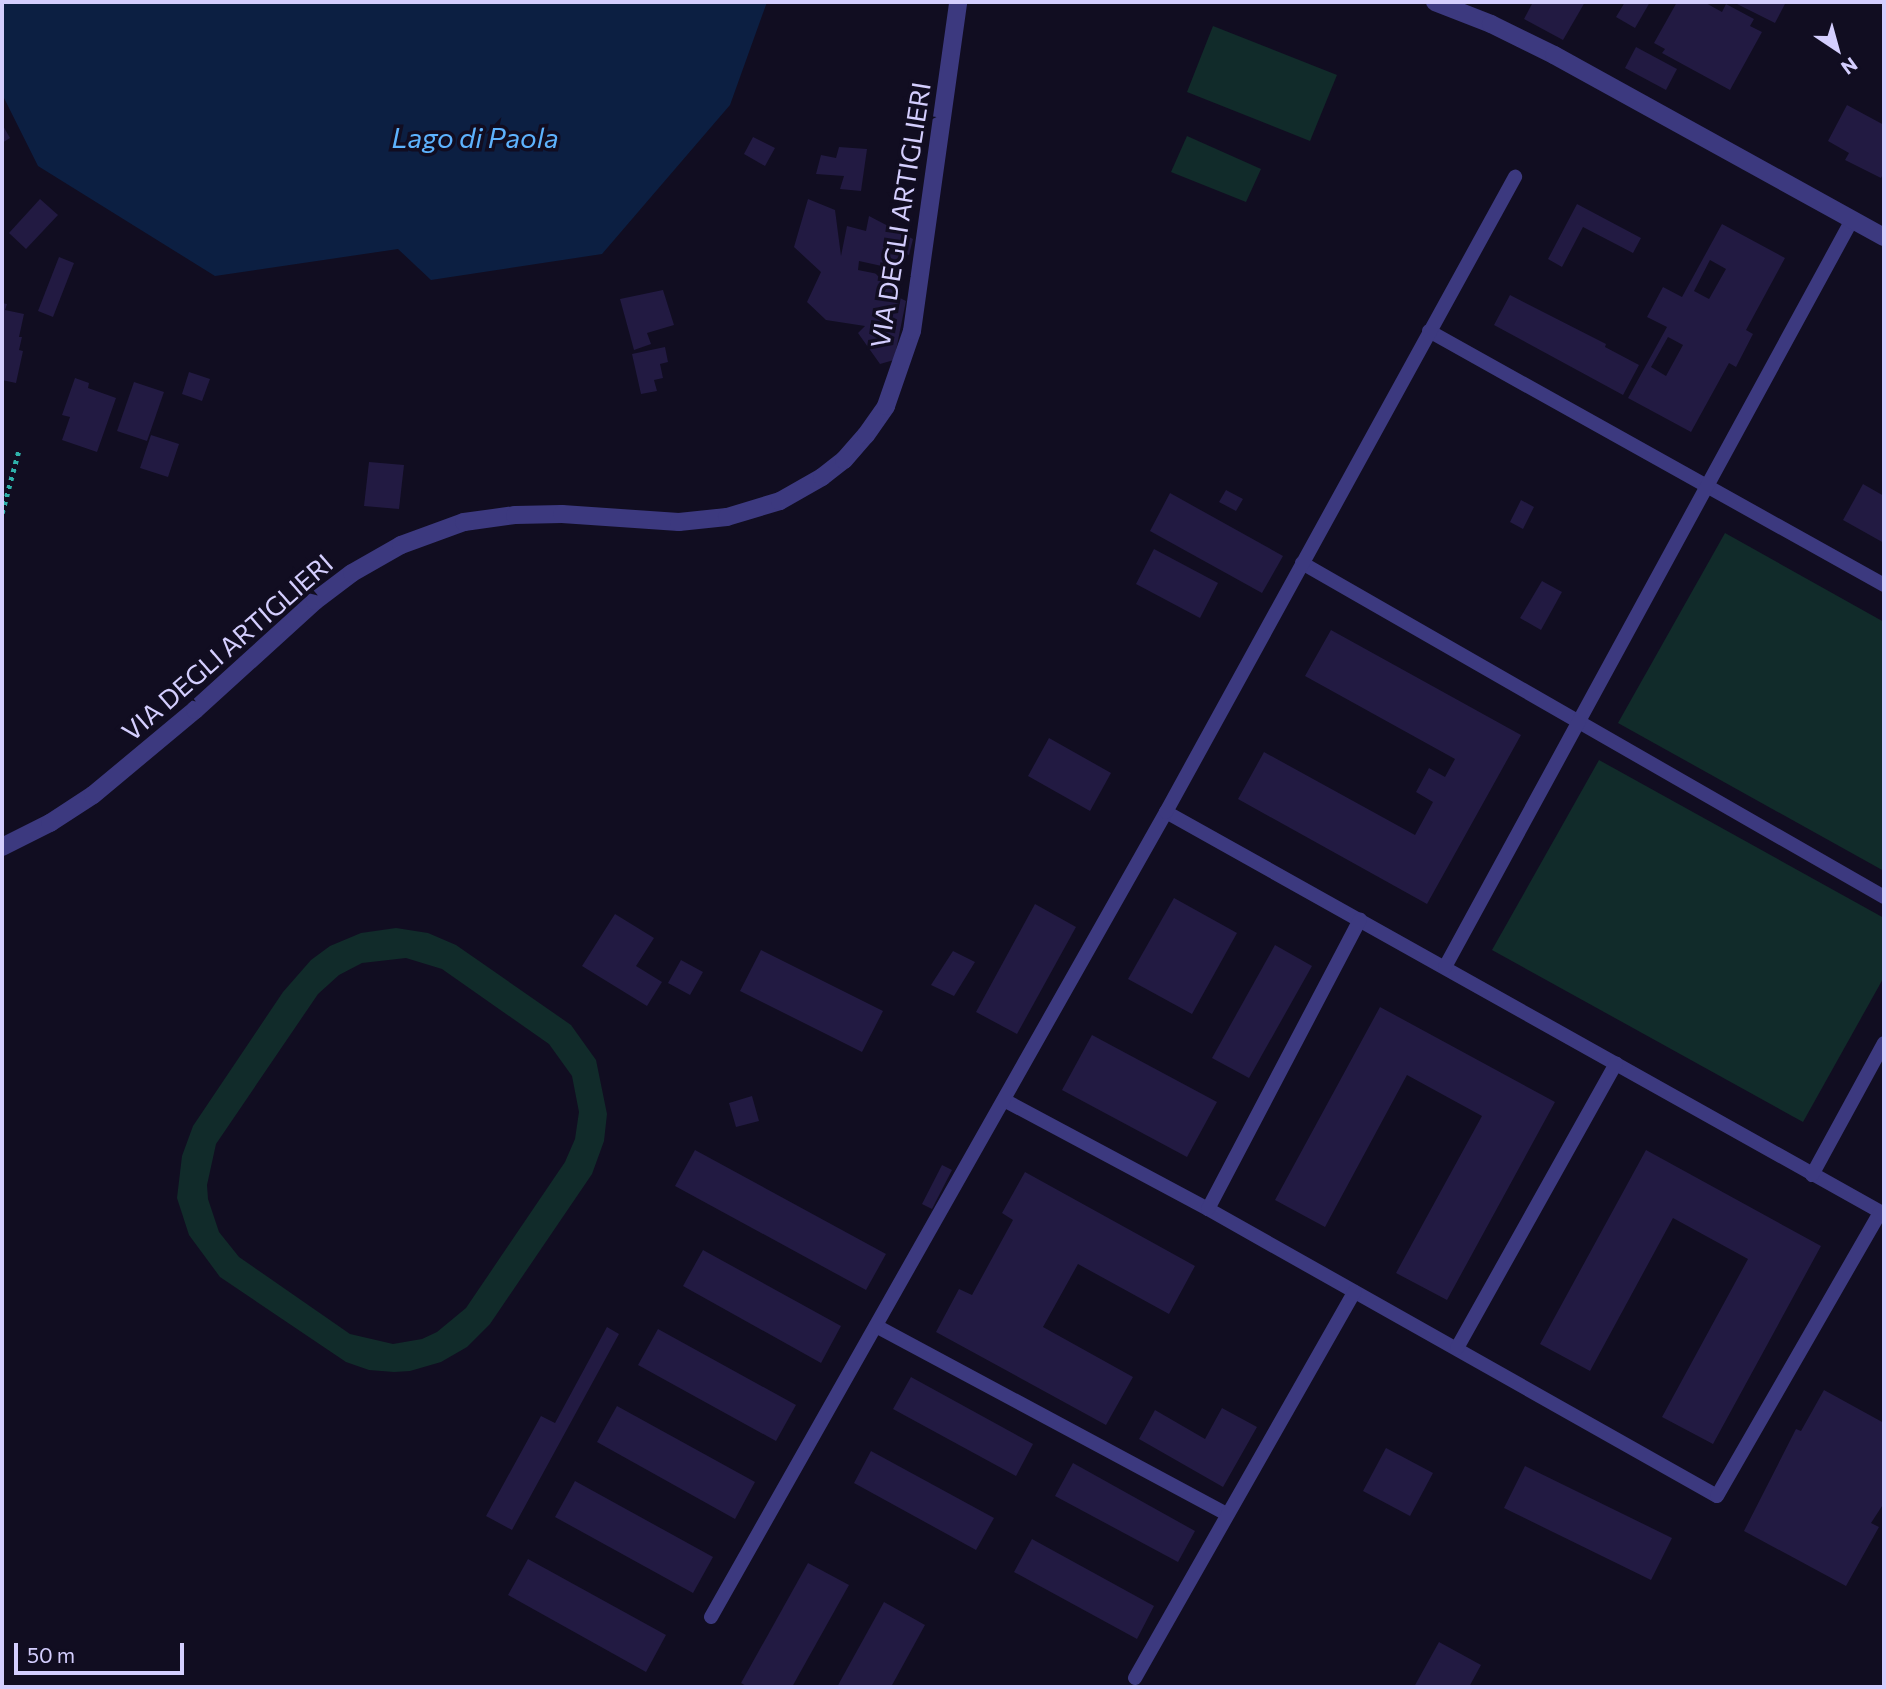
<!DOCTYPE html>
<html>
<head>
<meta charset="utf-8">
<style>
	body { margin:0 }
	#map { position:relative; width:1886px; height:1689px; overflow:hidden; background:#110d21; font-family:Commissioner,sans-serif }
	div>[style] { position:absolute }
	.green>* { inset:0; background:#112b2a }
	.water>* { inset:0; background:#0c1f42 }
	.building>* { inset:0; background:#221a42 }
	.path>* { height:4.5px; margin-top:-2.25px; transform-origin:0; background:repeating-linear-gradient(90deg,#2fb1aa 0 3.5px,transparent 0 8.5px) }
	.service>* { height:14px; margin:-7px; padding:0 7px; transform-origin:7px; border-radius:7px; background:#3c397f }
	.minor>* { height:18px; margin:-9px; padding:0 9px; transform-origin:9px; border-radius:9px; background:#3c397f }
	.tertiary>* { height:18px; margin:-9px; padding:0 9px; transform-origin:9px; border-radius:9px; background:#3c397f }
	span { translate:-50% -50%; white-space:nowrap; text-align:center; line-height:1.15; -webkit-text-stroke:7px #110d21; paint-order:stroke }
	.street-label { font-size:26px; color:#d4cefe }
	.water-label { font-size:28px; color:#5db2fd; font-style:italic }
	.frame { position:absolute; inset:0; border:4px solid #d4cefe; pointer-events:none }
	.north { position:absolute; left:1802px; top:14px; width:70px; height:70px; -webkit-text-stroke:5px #110d21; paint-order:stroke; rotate:144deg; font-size:19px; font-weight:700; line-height:28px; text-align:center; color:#d4cefe }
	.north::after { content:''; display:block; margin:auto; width:24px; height:32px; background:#d4cefe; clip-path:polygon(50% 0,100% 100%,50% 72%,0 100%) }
	.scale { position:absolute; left:14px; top:1643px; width:170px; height:32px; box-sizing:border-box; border:4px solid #d4cefe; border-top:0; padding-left:9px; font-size:21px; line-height:24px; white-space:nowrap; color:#d4cefe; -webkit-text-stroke:5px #110d21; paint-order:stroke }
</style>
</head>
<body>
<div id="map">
	<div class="green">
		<i style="clip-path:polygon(1213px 26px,1337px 75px,1310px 141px,1187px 92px)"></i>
		<i style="clip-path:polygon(1187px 136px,1261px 169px,1246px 202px,1171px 172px)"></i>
		<i style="clip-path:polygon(1725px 533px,1884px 622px,1884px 871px,1618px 723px)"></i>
		<i style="clip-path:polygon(1599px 760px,1884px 918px,1884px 977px,1803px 1122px,1492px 950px)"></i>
		<i style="clip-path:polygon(evenodd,396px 928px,428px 933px,456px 945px,571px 1025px,596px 1060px,607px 1114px,604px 1141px,592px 1174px,490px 1324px,467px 1347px,441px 1362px,410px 1371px,394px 1372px,369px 1370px,346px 1362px,220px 1277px,189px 1235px,177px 1198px,182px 1156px,193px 1126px,283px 992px,311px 960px,330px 946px,361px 933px,396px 928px,406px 958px,442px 969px,549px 1044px,572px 1076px,579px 1112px,575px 1139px,565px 1162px,466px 1308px,437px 1332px,422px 1339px,393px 1344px,350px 1334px,239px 1257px,219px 1232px,208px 1199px,207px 1185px,216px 1144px,318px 994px,339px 975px,362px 963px,406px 958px)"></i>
	</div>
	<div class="water">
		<i style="clip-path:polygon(2px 2px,767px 2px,730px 105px,602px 254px,431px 280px,398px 249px,215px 276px,38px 166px,2px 94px)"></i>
	</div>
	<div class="building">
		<i style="clip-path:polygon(1533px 2px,1585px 2px,1563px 40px,1524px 19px)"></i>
		<i style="clip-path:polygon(1625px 2px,1650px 2px,1635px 28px,1616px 17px)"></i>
		<i style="clip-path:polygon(1677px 2px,1704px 2px,1722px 12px,1726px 4px,1754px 19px,1750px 26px,1762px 32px,1730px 90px,1662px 53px,1665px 49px,1654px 43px)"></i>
		<i style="clip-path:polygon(1733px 2px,1786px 2px,1775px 23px)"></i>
		<i style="clip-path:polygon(1636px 47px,1677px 69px,1666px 90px,1625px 68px)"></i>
		<i style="clip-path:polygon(1847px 105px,1884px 125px,1884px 172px,1881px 178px,1845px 160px,1849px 153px,1828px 141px)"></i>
		<i style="clip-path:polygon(2px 124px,10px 138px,2px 143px)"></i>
		<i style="clip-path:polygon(753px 137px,775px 148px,765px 166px,744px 154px)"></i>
		<i style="clip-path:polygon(839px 147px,867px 149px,861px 191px,840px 189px,844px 176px,816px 174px,821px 155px,836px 158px)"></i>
		<i style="clip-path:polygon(40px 199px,58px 215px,26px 249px,9px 233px)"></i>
		<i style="clip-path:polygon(808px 199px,835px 210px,841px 256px,847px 226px,866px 231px,869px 216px,913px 239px,909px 255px,903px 253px,900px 270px,859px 261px,858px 270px,898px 278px,894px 295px,906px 301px,894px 360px,880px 364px,858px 333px,865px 326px,826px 320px,807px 302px,821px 272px,794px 247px)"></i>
		<i style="clip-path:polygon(1577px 204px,1641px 238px,1633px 253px,1583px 227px,1562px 267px,1548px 259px)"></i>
		<i style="clip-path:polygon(evenodd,1722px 224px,1785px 258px,1746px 330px,1753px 334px,1736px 367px,1729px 363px,1691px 432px,1628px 398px,1667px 327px,1647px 317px,1663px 287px,1682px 297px,1722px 224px,1710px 260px,1726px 269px,1709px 299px,1694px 291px,1710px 260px,1722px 224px,1668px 337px,1683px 345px,1666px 376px,1651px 367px,1668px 337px)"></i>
		<i style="clip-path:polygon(59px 257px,74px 263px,53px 317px,38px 311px)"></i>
		<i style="clip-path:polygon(663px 290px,674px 325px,647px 333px,651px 344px,634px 350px,620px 299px)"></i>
		<i style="clip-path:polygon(1510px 295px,1606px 344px,1605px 347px,1639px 365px,1623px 395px,1494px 325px)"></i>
		<i style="clip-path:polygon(2px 303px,7px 304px,5px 310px,24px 314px,19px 337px,22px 337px,19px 350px,23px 351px,16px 383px,2px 380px)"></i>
		<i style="clip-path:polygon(665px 347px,668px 362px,660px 364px,663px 378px,654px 380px,657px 391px,641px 394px,632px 354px)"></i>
		<i style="clip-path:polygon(189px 372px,210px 379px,202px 401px,182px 394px)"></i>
		<i style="clip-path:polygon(75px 378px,89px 383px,88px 388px,116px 398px,97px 452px,62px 440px,70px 417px,62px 415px)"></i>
		<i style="clip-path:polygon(134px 382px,164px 392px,147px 441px,117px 431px)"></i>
		<i style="clip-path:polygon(151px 435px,179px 444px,168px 477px,140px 468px)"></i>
		<i style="clip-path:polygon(369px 462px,404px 465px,399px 509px,364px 506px)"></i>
		<i style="clip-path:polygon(1863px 484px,1884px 496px,1884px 543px,1843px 520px)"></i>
		<i style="clip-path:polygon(1226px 490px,1243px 499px,1236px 511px,1219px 502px)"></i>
		<i style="clip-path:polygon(1170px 493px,1283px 556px,1262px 593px,1150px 531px)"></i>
		<i style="clip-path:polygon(1521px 500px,1534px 507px,1523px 529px,1510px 522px)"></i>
		<i style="clip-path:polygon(1154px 549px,1218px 583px,1200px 618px,1136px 584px)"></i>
		<i style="clip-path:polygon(1542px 581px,1562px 592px,1541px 630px,1520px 618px)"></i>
		<i style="clip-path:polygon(1331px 630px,1521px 735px,1427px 904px,1238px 799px,1264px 752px,1415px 835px,1433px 802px,1416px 792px,1429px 768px,1445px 777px,1455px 759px,1305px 676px)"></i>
		<i style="clip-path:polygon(1049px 738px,1111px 773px,1090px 811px,1028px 776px)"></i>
		<i style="clip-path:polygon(1174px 898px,1237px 933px,1192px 1014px,1128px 979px)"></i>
		<i style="clip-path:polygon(1035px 904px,1076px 927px,1017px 1034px,976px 1012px)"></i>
		<i style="clip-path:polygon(615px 914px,654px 938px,636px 966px,662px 982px,647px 1006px,582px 966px)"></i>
		<i style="clip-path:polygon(1275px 945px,1312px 966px,1249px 1078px,1212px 1058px)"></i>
		<i style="clip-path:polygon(761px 950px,883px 1011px,862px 1052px,740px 991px)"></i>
		<i style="clip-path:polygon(953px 951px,975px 962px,954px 996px,931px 985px)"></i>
		<i style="clip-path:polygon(681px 960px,703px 972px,690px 995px,668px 983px)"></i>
		<i style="clip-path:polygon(1380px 1007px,1555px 1102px,1447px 1300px,1396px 1273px,1482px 1116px,1407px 1075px,1325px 1227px,1275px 1200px)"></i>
		<i style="clip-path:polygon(1092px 1035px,1217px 1102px,1187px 1157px,1062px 1090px)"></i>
		<i style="clip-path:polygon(752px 1096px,759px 1121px,736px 1127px,729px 1103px)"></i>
		<i style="clip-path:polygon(695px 1150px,886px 1254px,866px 1290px,675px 1186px)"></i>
		<i style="clip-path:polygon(1646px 1150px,1821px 1246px,1713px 1444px,1662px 1417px,1748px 1259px,1673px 1218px,1590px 1371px,1540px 1344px)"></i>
		<i style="clip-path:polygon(942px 1165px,952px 1170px,932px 1209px,922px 1204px)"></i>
		<i style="clip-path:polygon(1025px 1172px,1195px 1266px,1169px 1314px,1078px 1264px,1043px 1327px,1133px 1377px,1106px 1425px,936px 1332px,959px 1289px,972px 1295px,1013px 1220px,1002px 1213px)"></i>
		<i style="clip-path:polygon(703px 1250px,841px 1326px,821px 1363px,683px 1286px)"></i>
		<i style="clip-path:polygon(607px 1327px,619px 1334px,512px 1530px,486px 1516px,541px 1416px,555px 1423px)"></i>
		<i style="clip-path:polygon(658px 1329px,796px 1405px,776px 1441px,638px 1365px)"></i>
		<i style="clip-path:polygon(911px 1377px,1033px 1444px,1016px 1476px,893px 1409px)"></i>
		<i style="clip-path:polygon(1824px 1390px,1884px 1423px,1884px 1503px,1871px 1523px,1879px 1527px,1846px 1586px,1744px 1531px,1796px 1429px,1801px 1431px)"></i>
		<i style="clip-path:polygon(617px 1406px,755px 1482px,735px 1519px,597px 1442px)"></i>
		<i style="clip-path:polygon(1222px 1408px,1257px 1427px,1223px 1487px,1139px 1439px,1155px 1410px,1205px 1439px)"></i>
		<i style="clip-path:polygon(1386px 1448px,1433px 1473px,1410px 1516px,1363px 1491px)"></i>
		<i style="clip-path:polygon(871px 1451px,994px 1518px,976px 1550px,854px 1483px)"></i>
		<i style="clip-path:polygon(1073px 1463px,1195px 1531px,1178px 1562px,1055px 1496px)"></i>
		<i style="clip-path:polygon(1525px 1466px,1672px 1538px,1651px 1580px,1504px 1508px)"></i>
		<i style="clip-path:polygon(575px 1481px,713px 1557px,693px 1593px,555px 1517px)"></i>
		<i style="clip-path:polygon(1032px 1539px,1154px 1606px,1137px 1639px,1014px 1572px)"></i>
		<i style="clip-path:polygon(528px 1559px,666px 1635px,646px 1672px,508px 1595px)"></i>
		<i style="clip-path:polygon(808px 1563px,849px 1585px,792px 1687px,748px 1687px,741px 1683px)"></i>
		<i style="clip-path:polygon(884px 1602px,925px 1625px,891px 1687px,837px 1687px)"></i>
		<i style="clip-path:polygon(1439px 1642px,1481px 1665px,1469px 1687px,1414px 1687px)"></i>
	</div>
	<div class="path">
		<i style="left:2px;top:513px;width:66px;rotate:-75.1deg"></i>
	</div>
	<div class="service">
		<i style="left:1429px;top:331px;width:521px;rotate:29.17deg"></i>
		<i style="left:1302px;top:563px;width:671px;rotate:29.85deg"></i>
		<i style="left:1166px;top:812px;width:823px;rotate:29.24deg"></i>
		<i style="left:1445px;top:967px;width:851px;rotate:-61.42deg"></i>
		<i style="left:1004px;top:1100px;width:231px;rotate:28.1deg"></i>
		<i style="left:1208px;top:1209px;width:584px;rotate:29.42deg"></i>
		<i style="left:1717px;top:1496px;width:327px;rotate:-60.1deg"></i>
		<i style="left:1812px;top:1175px;width:150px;rotate:-61.4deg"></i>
		<i style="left:1208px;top:1209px;width:327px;rotate:-62.3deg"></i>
		<i style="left:876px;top:1326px;width:397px;rotate:28.2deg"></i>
		<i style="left:1457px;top:1348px;width:326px;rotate:-60.8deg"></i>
		<i style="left:711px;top:1617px;width:925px;rotate:-60.52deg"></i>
		<i style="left:1166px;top:812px;width:725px;rotate:-61.21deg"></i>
		<i style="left:1135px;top:1678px;width:444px;rotate:-60.4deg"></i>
	</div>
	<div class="minor">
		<i style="left:1435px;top:2px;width:60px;rotate:21.4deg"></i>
		<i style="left:1491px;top:24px;width:70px;rotate:26.2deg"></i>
		<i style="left:1554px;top:55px;width:377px;rotate:28.9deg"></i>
	</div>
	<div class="tertiary">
		<i style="left:2px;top:847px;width:54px;rotate:-26.6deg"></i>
		<i style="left:50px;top:823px;width:51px;rotate:-33.1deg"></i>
		<i style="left:93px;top:795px;width:133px;rotate:-39.8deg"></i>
		<i style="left:195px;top:710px;width:162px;rotate:-42.2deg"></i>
		<i style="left:315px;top:601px;width:46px;rotate:-37.1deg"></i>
		<i style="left:352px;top:573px;width:56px;rotate:-29.7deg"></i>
		<i style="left:401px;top:545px;width:67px;rotate:-20.1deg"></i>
		<i style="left:464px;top:522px;width:51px;rotate:-7.8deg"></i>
		<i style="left:515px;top:515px;width:47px;rotate:-1.2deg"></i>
		<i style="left:562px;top:514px;width:117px;rotate:3.9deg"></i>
		<i style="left:679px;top:522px;width:48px;rotate:-5.9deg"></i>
		<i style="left:727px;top:517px;width:55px;rotate:-16.8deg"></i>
		<i style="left:780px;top:501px;width:48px;rotate:-29.7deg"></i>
		<i style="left:822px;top:477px;width:28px;rotate:-38deg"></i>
		<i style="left:844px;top:460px;width:33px;rotate:-49deg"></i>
		<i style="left:866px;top:435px;width:35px;rotate:-55deg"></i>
		<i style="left:886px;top:406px;width:79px;rotate:-70.9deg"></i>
		<i style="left:912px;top:331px;width:332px;rotate:-82deg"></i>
	</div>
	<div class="street-label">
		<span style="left:900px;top:215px;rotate:-81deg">VIA DEGLI ARTIGLIERI</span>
		<span style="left:227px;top:647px;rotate:-41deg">VIA DEGLI ARTIGLIERI</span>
	</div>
	<div class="water-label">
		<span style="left:475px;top:137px">Lago di Paola</span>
	</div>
	<div class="frame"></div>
	<div class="north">N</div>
	<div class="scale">50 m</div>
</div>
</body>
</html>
